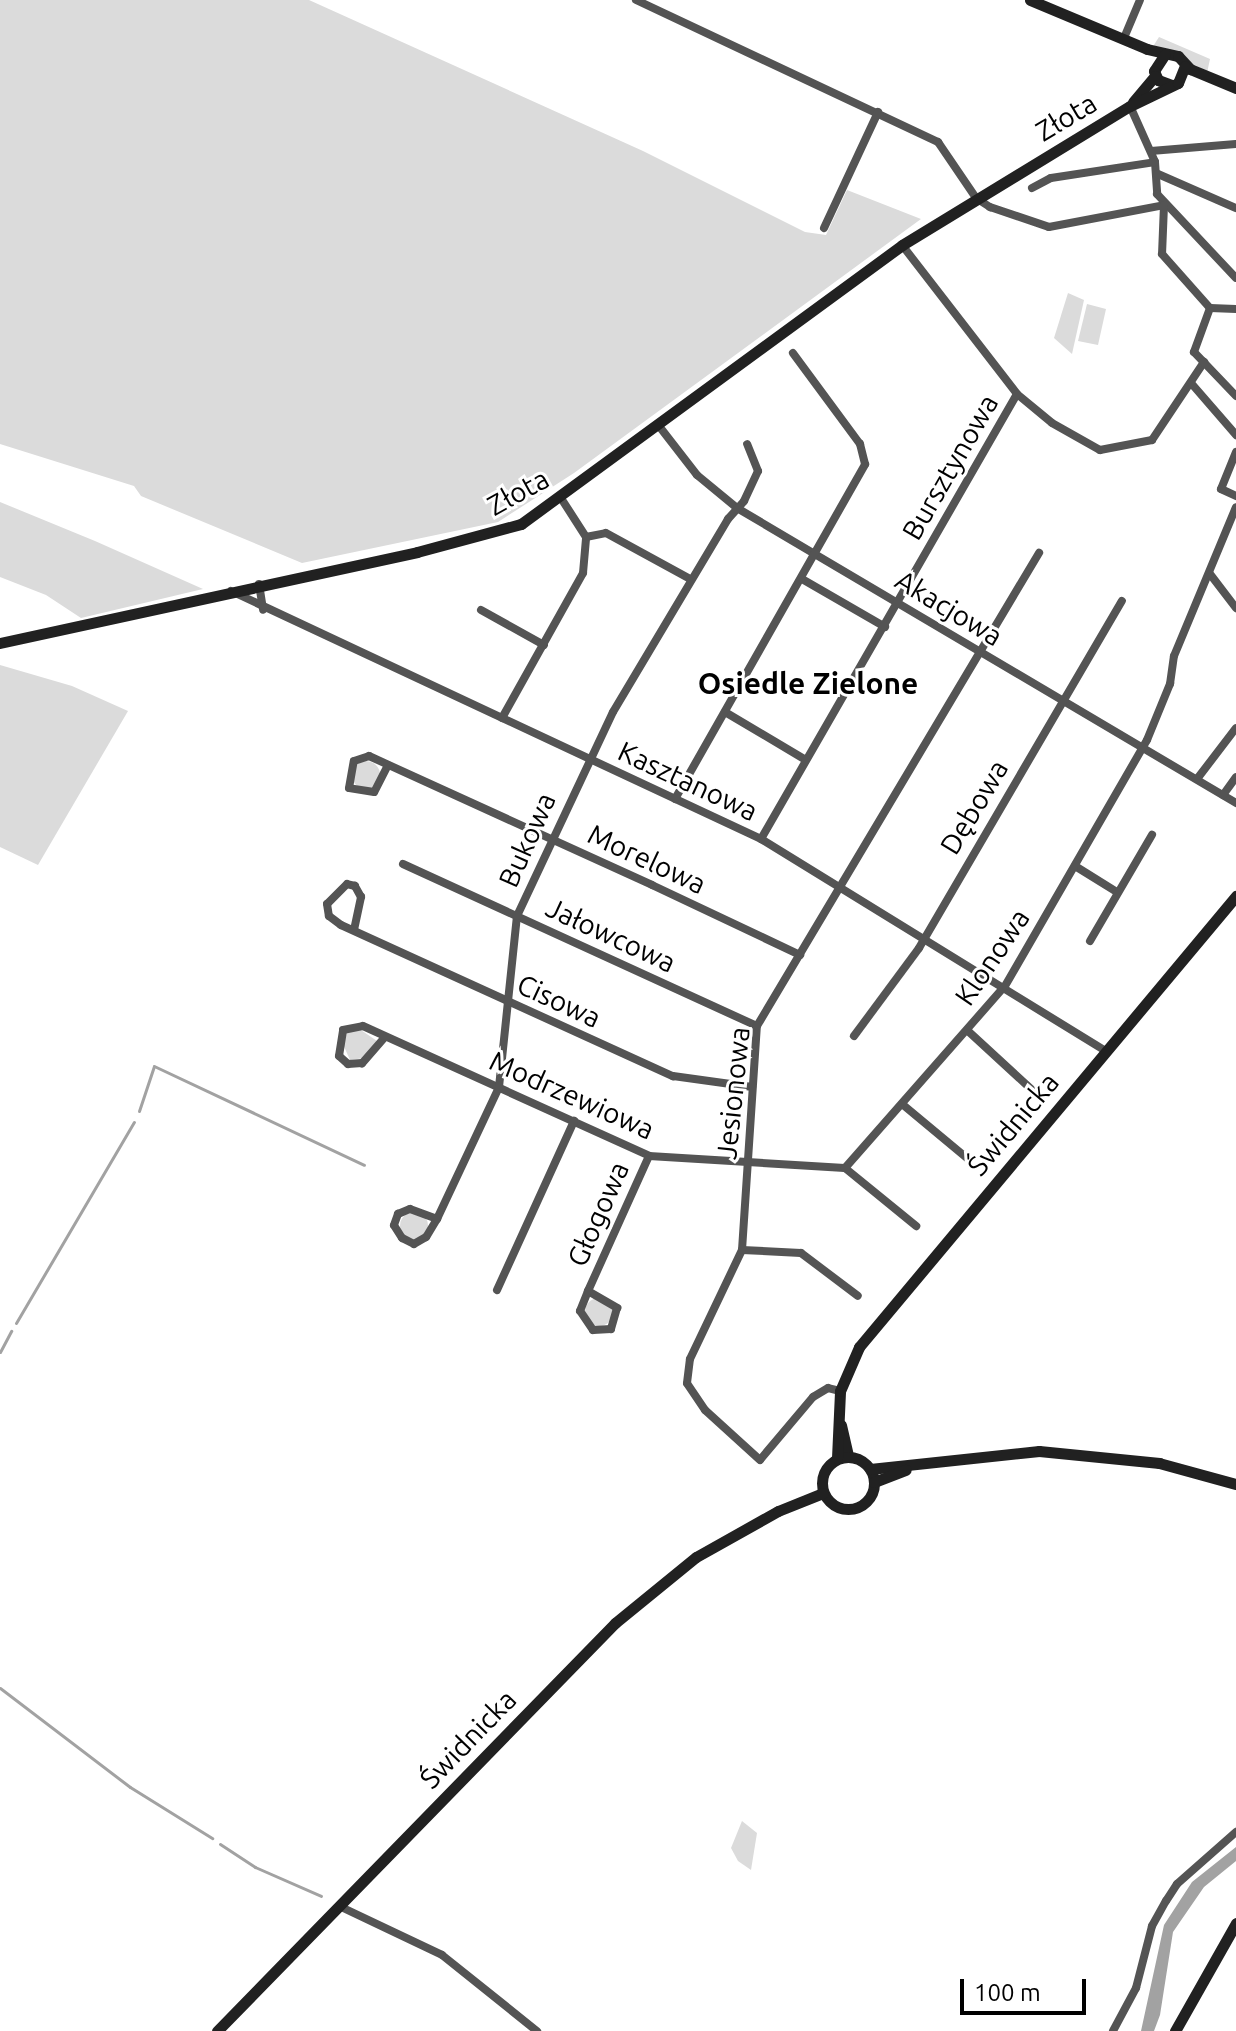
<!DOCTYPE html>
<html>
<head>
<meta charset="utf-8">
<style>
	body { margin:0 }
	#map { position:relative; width:1236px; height:2031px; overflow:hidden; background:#fff; font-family:Ubuntu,sans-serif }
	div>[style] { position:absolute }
	.green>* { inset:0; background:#dbdbdb }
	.round { border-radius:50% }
	.water>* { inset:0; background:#a2a2a2 }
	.stream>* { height:3px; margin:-1.5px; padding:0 1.5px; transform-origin:1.5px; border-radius:1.5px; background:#a2a2a2 }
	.street>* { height:8px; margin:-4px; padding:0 4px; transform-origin:4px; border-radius:4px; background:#545454 }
	.secondary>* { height:11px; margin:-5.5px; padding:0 5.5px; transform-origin:5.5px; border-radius:5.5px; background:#212121 }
	.secondary>.ring { margin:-5.5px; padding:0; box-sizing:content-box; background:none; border:11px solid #212121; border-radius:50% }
	span { translate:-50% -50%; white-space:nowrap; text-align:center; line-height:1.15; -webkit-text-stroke:6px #fff; paint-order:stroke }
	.street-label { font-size:28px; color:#000 }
	.neighbourhood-label { font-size:30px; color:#000; font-weight:700 }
	.scale { position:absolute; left:960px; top:1979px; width:126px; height:36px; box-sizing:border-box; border:4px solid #000; border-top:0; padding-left:10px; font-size:24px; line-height:28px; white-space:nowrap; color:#000; -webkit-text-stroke:6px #fff; paint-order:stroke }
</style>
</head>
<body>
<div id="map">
	<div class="green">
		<i style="clip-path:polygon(0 0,309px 0,643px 151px,805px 232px,826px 235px,847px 190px,921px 219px,574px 473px,498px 522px,302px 563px,141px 496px,134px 486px,0 444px)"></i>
		<i style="clip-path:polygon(1159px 37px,1210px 59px,1207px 73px,1152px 48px)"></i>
		<i style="clip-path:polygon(1068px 293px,1084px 300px,1072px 354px,1054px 338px)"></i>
		<i style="clip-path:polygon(1087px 304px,1106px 309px,1098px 345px,1078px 341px)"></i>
		<i style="clip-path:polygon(0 502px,95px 541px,203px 589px,81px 618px,46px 595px,0 577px)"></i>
		<i style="clip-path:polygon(0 665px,72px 686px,128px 711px,38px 865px,0 847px)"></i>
		<i class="round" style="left:352px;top:761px;width:28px;height:28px"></i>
		<i style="clip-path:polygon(358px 1028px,377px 1041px,364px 1058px,350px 1060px,342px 1042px,347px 1033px)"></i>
		<i class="round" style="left:400px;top:1212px;width:28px;height:28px"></i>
		<i class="round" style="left:585px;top:1298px;width:28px;height:28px"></i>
		<i style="clip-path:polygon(742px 1821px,757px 1833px,751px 1870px,738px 1861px,731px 1848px)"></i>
	</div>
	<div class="water">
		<i style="clip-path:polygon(1236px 1847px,1236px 1861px,1204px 1887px,1173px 1932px,1160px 2015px,1154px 2031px,1141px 2031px,1164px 1925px,1192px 1882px)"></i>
	</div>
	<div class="stream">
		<i style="left:139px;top:1111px;width:47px;rotate:-71.6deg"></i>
		<i style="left:154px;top:1066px;width:232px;rotate:25.2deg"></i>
		<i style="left:16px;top:1323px;width:233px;rotate:-59.6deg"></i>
		<i style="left:0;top:1352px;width:24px;rotate:-62deg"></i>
		<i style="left:0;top:1688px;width:163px;rotate:37.3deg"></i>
		<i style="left:130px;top:1787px;width:97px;rotate:31.9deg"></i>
		<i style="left:220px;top:1844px;width:42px;rotate:33.3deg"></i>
		<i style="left:255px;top:1867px;width:72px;rotate:23.7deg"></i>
	</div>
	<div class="street">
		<i style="left:636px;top:0;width:334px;rotate:25.2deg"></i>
		<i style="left:938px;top:142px;width:68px;rotate:55.8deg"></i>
		<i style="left:976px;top:198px;width:17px;rotate:33deg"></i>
		<i style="left:990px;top:207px;width:62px;rotate:18.7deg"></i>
		<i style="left:1049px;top:227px;width:117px;rotate:-10.8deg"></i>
		<i style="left:1124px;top:38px;width:41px;rotate:-67.2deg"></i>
		<i style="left:1130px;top:106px;width:61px;rotate:65.9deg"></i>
		<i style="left:1155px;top:162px;width:32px;rotate:86deg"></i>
		<i style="left:1157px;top:194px;width:115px;rotate:46.8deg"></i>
		<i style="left:1151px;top:151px;width:85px;rotate:-4.7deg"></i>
		<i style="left:1158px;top:174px;width:85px;rotate:23.6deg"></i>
		<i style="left:1032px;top:188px;width:21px;rotate:-28deg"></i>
		<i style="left:1051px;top:178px;width:105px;rotate:-8.7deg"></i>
		<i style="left:1164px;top:205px;width:49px;rotate:92.3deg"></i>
		<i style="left:1162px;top:254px;width:72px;rotate:48.4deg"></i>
		<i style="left:1210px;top:308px;width:26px;rotate:2deg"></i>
		<i style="left:824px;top:228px;width:128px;rotate:-65deg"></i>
		<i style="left:902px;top:245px;width:188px;rotate:52.3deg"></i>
		<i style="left:1017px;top:394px;width:45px;rotate:39.6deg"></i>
		<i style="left:1052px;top:423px;width:55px;rotate:29.4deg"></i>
		<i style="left:1100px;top:450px;width:53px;rotate:-10.9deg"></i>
		<i style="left:1152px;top:440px;width:94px;rotate:-56.3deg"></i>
		<i style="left:1210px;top:308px;width:47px;rotate:110deg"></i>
		<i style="left:1194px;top:352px;width:61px;rotate:46.3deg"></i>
		<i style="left:1191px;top:383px;width:69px;rotate:49.1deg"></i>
		<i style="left:659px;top:426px;width:62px;rotate:52.2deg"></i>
		<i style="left:697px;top:475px;width:52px;rotate:39.5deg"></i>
		<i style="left:737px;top:508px;width:580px;rotate:30.59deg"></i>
		<i style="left:1236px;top:452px;width:40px;rotate:112deg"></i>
		<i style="left:1221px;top:489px;width:17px;rotate:25deg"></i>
		<i style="left:586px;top:537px;width:20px;rotate:-11deg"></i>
		<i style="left:606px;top:533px;width:96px;rotate:28.7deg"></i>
		<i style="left:1210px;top:574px;width:43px;rotate:52.6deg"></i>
		<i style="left:802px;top:579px;width:96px;rotate:30deg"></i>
		<i style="left:259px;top:584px;width:26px;rotate:81deg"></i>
		<i style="left:231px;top:591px;width:585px;rotate:25.08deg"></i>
		<i style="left:761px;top:839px;width:404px;rotate:31.6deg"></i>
		<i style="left:481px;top:610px;width:72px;rotate:29.1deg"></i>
		<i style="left:725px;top:712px;width:94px;rotate:30.7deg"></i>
		<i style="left:502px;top:718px;width:166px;rotate:-60.8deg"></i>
		<i style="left:583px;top:573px;width:36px;rotate:-85deg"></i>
		<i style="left:586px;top:537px;width:46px;rotate:-122.7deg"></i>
		<i style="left:388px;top:765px;width:30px;rotate:117deg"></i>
		<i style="left:374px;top:792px;width:25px;rotate:-171deg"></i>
		<i style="left:349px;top:788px;width:27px;rotate:-80deg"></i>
		<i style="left:354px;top:761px;width:16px;rotate:-18deg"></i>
		<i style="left:369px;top:756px;width:311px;rotate:24.5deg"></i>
		<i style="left:652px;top:885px;width:164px;rotate:25.3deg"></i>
		<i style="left:1197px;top:779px;width:64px;rotate:-52.6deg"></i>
		<i style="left:1223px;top:795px;width:22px;rotate:-54deg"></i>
		<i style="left:675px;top:799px;width:385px;rotate:-60.4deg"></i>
		<i style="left:865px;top:464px;width:21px;rotate:-104deg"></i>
		<i style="left:860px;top:444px;width:113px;rotate:-126.4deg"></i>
		<i style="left:761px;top:839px;width:513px;rotate:-60.09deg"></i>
		<i style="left:403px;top:864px;width:389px;rotate:24.6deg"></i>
		<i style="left:1075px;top:866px;width:49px;rotate:31.8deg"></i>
		<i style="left:354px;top:930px;width:34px;rotate:-78deg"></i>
		<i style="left:361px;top:897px;width:13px;rotate:-119deg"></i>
		<i style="left:355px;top:886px;width:8px;rotate:-166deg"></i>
		<i style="left:347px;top:884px;width:28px;rotate:135deg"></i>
		<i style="left:327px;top:904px;width:12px;rotate:81deg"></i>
		<i style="left:329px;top:916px;width:15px;rotate:37deg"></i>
		<i style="left:341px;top:925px;width:365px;rotate:24.5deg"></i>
		<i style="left:673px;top:1076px;width:80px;rotate:7.9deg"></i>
		<i style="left:1090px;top:941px;width:123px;rotate:-59.7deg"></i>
		<i style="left:968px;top:1031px;width:86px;rotate:42.6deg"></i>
		<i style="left:854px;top:1036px;width:109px;rotate:-53.5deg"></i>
		<i style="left:919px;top:948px;width:402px;rotate:-59.7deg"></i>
		<i style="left:385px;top:1037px;width:35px;rotate:131deg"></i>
		<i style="left:362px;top:1063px;width:14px;rotate:176deg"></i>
		<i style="left:348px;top:1064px;width:12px;rotate:-138deg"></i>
		<i style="left:339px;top:1056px;width:26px;rotate:-81deg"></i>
		<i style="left:343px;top:1030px;width:20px;rotate:-11deg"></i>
		<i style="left:363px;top:1026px;width:314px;rotate:24.4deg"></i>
		<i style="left:649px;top:1156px;width:196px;rotate:3.5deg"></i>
		<i style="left:902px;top:1104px;width:86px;rotate:39.8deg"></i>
		<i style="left:845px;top:1168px;width:242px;rotate:-48.7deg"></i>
		<i style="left:1005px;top:986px;width:284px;rotate:-60deg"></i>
		<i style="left:1147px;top:740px;width:61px;rotate:-67.7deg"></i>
		<i style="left:1170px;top:684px;width:28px;rotate:-82deg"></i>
		<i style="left:1174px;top:656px;width:161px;rotate:-67.4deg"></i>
		<i style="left:845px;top:1168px;width:92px;rotate:39.2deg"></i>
		<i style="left:437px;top:1219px;width:21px;rotate:121deg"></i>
		<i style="left:426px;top:1237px;width:14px;rotate:150deg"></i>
		<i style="left:414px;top:1244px;width:13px;rotate:-153deg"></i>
		<i style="left:402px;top:1238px;width:15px;rotate:-122deg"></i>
		<i style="left:394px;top:1225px;width:12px;rotate:-70deg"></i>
		<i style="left:398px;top:1214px;width:13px;rotate:-23deg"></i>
		<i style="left:410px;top:1209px;width:29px;rotate:20deg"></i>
		<i style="left:437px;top:1219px;width:146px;rotate:-64.8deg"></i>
		<i style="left:499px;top:1087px;width:172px;rotate:-84deg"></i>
		<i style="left:517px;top:916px;width:225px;rotate:-64.8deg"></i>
		<i style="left:613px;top:712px;width:225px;rotate:-59.2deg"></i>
		<i style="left:728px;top:519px;width:24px;rotate:-48deg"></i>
		<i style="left:744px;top:501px;width:33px;rotate:-65deg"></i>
		<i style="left:758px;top:471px;width:29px;rotate:-112deg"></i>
		<i style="left:742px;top:1250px;width:59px;rotate:2.9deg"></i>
		<i style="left:801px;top:1253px;width:71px;rotate:37deg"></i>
		<i style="left:497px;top:1290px;width:186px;rotate:-65.5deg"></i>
		<i style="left:588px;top:1291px;width:34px;rotate:30deg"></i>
		<i style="left:617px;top:1308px;width:22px;rotate:106deg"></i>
		<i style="left:611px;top:1329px;width:18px;rotate:177deg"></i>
		<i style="left:593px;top:1330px;width:23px;rotate:-124deg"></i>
		<i style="left:580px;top:1311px;width:22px;rotate:-68deg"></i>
		<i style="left:588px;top:1291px;width:148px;rotate:-65.7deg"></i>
		<i style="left:840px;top:1391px;width:12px;rotate:-166deg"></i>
		<i style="left:828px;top:1388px;width:17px;rotate:149deg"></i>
		<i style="left:813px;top:1397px;width:82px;rotate:130.1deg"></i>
		<i style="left:760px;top:1460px;width:74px;rotate:-137.7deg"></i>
		<i style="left:705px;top:1410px;width:32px;rotate:-124deg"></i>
		<i style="left:687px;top:1383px;width:24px;rotate:-83deg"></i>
		<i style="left:690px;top:1359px;width:121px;rotate:-64.5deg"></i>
		<i style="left:742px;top:1250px;width:225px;rotate:-86.2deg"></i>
		<i style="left:757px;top:1026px;width:551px;rotate:-59.2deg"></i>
		<i style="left:339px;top:1906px;width:114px;rotate:25.4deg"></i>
		<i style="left:442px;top:1955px;width:122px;rotate:38.7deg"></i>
		<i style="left:1113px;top:2031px;width:49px;rotate:-61.9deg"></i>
		<i style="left:1136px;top:1988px;width:64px;rotate:-75.5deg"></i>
		<i style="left:1152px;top:1926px;width:29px;rotate:-61deg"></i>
		<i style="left:1166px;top:1901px;width:20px;rotate:-57deg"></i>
		<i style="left:1177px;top:1884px;width:79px;rotate:-41.4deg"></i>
	</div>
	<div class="secondary">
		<i style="left:1030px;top:0;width:127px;rotate:22.7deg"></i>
		<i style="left:1147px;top:49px;width:32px;rotate:13deg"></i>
		<i style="left:1178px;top:56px;width:18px;rotate:47deg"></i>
		<i style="left:1190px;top:69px;width:50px;rotate:22.4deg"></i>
		<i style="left:1165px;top:54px;width:20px;rotate:123deg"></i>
		<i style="left:1154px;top:71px;width:10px;rotate:66deg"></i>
		<i style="left:1158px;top:80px;width:15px;rotate:20deg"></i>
		<i style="left:1133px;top:102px;width:34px;rotate:-50deg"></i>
		<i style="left:0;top:643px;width:427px;rotate:-12.3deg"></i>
		<i style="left:417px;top:552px;width:108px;rotate:-15.1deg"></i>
		<i style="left:521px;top:524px;width:472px;rotate:-36.2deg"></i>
		<i style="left:902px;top:245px;width:267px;rotate:-31.4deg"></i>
		<i style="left:1130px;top:106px;width:53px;rotate:-25.6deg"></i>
		<i style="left:1178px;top:83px;width:18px;rotate:-68deg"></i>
		<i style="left:841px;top:1425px;width:32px;rotate:77deg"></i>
		<i class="ring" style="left:822px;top:1457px;width:41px;height:41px"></i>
		<i style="left:837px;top:1458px;width:67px;rotate:-87.4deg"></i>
		<i style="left:840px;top:1391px;width:48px;rotate:-66.6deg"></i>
		<i style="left:859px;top:1347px;width:588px;rotate:-50.11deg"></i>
		<i style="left:870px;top:1469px;width:170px;rotate:-6.1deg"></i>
		<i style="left:1039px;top:1451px;width:121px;rotate:5.7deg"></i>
		<i style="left:1159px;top:1463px;width:80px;rotate:15.3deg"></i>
		<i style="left:874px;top:1482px;width:34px;rotate:-21deg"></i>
		<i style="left:217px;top:2031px;width:570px;rotate:-45.71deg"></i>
		<i style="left:615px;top:1623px;width:104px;rotate:-39.2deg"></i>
		<i style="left:696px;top:1557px;width:94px;rotate:-29.3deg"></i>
		<i style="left:778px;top:1511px;width:48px;rotate:-21.8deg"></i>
		<i style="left:1175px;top:2031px;width:124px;rotate:-60.5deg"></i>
	</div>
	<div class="street-label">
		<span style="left:1066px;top:117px;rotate:-31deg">Złota</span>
		<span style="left:950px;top:467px;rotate:-60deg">Bursztynowa</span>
		<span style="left:518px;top:492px;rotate:-29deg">Złota</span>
		<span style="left:949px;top:608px;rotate:31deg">Akacjowa</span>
		<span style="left:688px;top:781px;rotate:25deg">Kasztanowa</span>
		<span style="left:974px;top:807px;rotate:-59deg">Dębowa</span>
		<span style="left:527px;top:840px;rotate:-66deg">Bukowa</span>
		<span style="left:647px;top:859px;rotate:25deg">Morelowa</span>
		<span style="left:611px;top:935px;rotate:25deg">Jałowcowa</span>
		<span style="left:992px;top:957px;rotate:-56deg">Klonowa</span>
		<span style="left:559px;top:1001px;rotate:25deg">Cisowa</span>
		<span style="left:733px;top:1093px;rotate:-84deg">Jesionowa</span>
		<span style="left:572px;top:1095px;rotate:24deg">Modrzewiowa</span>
		<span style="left:1013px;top:1124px;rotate:-50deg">Świdnicka</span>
		<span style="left:598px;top:1214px;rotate:-66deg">Głogowa</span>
		<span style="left:468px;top:1739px;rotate:-46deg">Świdnicka</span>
	</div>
	<div class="neighbourhood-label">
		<span style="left:808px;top:683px">Osiedle Zielone</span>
	</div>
	<div class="scale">100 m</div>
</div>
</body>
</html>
